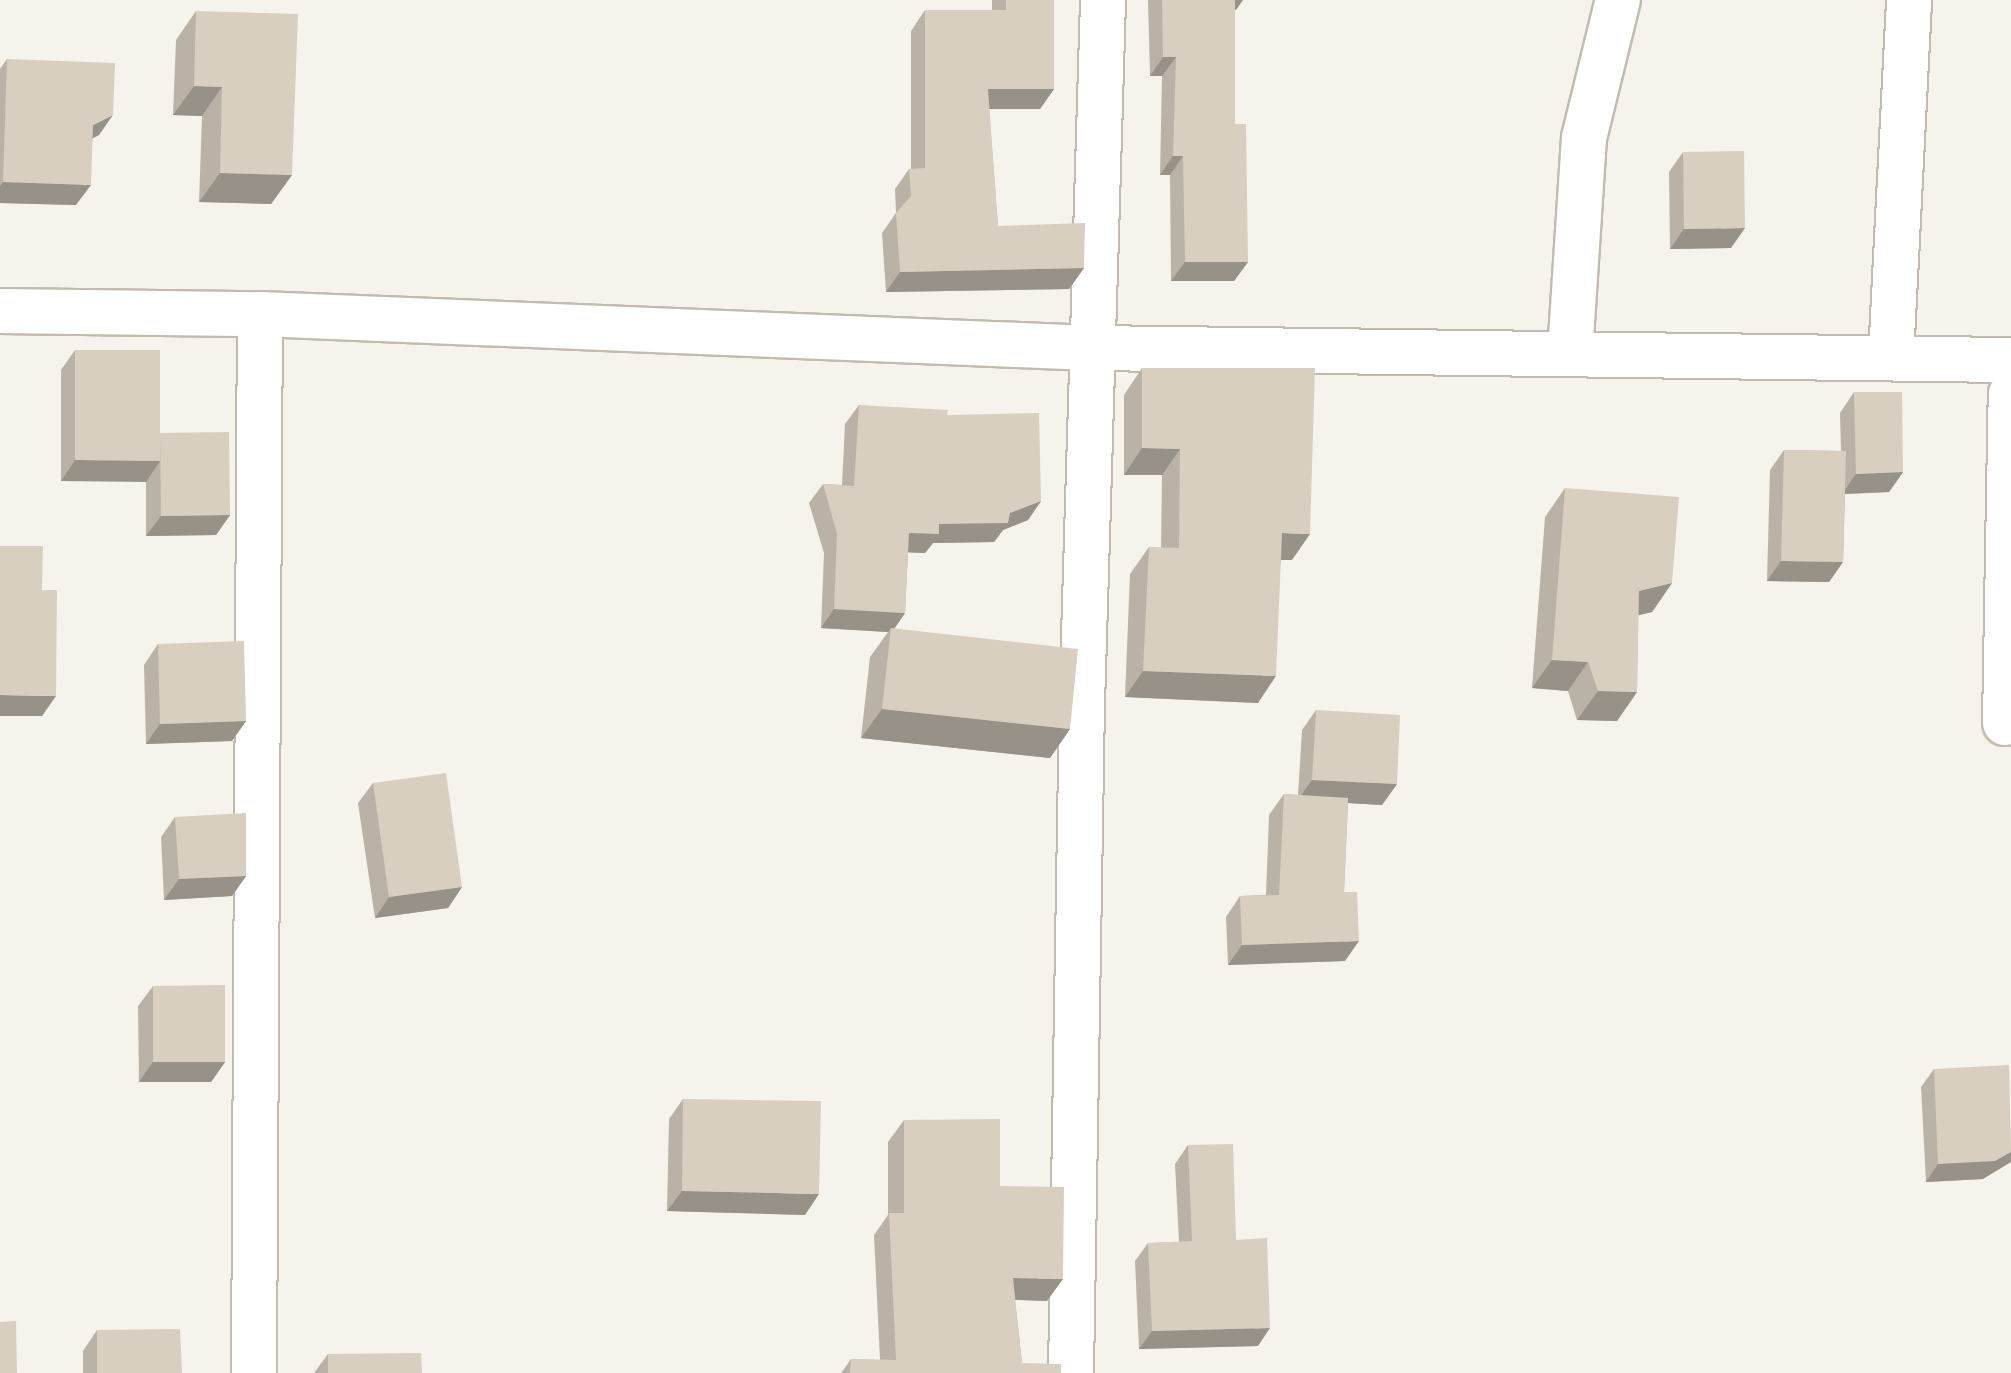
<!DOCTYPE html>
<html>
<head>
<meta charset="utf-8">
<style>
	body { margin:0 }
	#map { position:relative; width:2011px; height:1373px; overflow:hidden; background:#f6f3ec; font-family:"DejaVu Sans",sans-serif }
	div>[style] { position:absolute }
	.roads { filter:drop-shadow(2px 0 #c2bbae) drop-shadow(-2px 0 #c2bbae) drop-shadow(0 2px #c2bbae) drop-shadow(0 -2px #c2bbae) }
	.street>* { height:44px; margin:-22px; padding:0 22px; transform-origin:22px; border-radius:22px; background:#fff }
	.wall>* { inset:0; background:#bab2a6 }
	.shaded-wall>* { inset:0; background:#979187 }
	.building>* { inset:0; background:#d8cfc1 }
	span { translate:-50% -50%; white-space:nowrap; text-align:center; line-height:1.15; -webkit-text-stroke:6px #fff; paint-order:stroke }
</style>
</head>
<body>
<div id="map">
	<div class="roads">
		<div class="street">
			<i style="left:0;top:311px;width:260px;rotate:0.7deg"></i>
			<i style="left:260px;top:314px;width:832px;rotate:2.34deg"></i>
			<i style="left:1091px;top:348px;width:920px;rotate:0.75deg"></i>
			<i style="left:1570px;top:354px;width:216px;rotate:-86.3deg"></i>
			<i style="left:1584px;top:138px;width:142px;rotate:-76.2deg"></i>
			<i style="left:1891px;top:357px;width:357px;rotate:-87.1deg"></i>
			<i style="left:2005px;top:723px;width:329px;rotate:-89deg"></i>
			<i style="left:254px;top:1373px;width:1059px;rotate:-89.68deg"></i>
			<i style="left:1071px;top:1373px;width:669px;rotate:-89.06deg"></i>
			<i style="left:1082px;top:704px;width:704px;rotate:-88.29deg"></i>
		</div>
	</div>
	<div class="wall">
		<i style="clip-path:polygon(992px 0,1054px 0,1054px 89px,1040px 109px,989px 109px,998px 226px,1084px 268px,1069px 289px,886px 292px,882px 233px,896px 213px,895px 189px,909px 169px,911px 169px,911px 31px,925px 10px,992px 10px)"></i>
		<i style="clip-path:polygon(1148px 0,1243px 0,1235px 10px,1235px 124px,1248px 262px,1234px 281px,1171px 281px,1170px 175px,1160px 175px,1162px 76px,1150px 76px)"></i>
		<i style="clip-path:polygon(196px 11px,292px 175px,271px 204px,199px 202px,202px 116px,173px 115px,176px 40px)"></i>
		<i style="clip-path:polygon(7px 59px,99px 135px,93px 138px,76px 205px,0 203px,0 69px)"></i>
		<i style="clip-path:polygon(1683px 152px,1731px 248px,1670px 249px,1669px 172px)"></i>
		<i style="clip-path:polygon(75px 350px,160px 433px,230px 515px,216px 535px,146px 536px,146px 481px,61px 481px,61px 370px)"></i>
		<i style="clip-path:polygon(1142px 368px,1292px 560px,1281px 560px,1258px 703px,1125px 697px,1130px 574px,1149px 547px,1161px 548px,1162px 475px,1124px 475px,1124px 395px)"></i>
		<i style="clip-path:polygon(1854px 392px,1903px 472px,1889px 492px,1845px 494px,1843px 562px,1829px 582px,1767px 581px,1770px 470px,1784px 450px,1841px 451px,1840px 413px)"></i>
		<i style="clip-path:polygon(859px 405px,947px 415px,1041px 501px,1028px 520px,1003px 530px,994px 542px,933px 543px,925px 553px,908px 552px,905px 613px,894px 629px,1070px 729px,1050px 758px,861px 738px,870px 657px,888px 632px,821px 628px,824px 553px,809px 503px,823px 484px,842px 485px,845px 424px)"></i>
		<i style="clip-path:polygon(1565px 488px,1672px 583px,1652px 612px,1638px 615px,1637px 692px,1617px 721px,1577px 720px,1568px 691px,1532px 688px,1545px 517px)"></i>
		<i style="clip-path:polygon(158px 644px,246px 721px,232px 741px,146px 744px,144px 665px)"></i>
		<i style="clip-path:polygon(1316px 710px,1397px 784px,1382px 805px,1348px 803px,1344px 892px,1345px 961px,1228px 965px,1226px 917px,1240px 896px,1266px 895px,1269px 815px,1284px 794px,1298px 795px,1302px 730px)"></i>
		<i style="clip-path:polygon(373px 783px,462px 887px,448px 908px,375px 918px,358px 803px)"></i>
		<i style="clip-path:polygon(175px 817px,246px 876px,232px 896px,164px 900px,161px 837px)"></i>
		<i style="clip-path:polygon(153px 986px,225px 1062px,211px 1082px,139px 1082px,138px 1006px)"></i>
		<i style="clip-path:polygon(1934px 1069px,1983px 1179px,1926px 1182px,1921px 1087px)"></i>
		<i style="clip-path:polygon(683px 1099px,805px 1215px,667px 1211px,669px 1119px)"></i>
		<i style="clip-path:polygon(904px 1120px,1000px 1186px,1047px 1301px,1015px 1300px,1022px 1363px,1061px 1373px,841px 1373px,851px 1359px,880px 1360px,874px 1235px,888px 1215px,888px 1142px)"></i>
		<i style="clip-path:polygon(1188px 1145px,1236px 1240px,1258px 1346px,1139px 1349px,1135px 1261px,1148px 1243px,1179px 1242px,1175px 1164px)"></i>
		<i style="clip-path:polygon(97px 1330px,182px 1373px,83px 1373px,83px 1351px)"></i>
		<i style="clip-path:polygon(328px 1354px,422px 1373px,314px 1373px)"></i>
	</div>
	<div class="shaded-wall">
		<i style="clip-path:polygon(1229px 0,1243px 0,1236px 10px,1222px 10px)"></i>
		<i style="clip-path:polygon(1163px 57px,1176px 57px,1162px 76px,1150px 76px)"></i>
		<i style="clip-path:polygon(194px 86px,222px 87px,202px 116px,173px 115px)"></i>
		<i style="clip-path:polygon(988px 89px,1054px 89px,1040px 109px,974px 109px)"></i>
		<i style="clip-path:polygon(113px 115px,99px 135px,79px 145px,93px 125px)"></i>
		<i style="clip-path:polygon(1173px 156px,1183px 156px,1170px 175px,1160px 175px)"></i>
		<i style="clip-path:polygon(220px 173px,292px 175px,271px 204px,199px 202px)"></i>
		<i style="clip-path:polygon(3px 182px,91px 185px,76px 205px,0 203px,0 186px)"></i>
		<i style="clip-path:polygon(1745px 228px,1731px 248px,1670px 249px,1684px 229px)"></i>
		<i style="clip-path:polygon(1185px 262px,1248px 262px,1234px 281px,1171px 281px)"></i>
		<i style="clip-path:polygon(1084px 268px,1069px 289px,886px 292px,900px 272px)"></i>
		<i style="clip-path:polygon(1142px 448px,1180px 449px,1162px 475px,1124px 475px)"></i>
		<i style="clip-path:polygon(75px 460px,160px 461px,146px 482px,61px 481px)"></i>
		<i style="clip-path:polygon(1903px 472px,1889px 492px,1842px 494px,1856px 474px)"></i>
		<i style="clip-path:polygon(1041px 501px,1028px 520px,1003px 530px,994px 542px,933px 543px,925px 553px,895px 552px,909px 533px,939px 524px,1010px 513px)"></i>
		<i style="clip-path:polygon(230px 515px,216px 535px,146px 536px,161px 516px)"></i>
		<i style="clip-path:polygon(1282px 533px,1310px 534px,1292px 560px,1264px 560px)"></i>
		<i style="clip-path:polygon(1781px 561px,1843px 562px,1829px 582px,1767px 581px)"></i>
		<i style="clip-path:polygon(1672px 583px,1652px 612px,1619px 620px,1639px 591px)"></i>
		<i style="clip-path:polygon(834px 609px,905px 613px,892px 632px,891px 628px,888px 632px,821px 628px)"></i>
		<i style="clip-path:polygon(1552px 660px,1588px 662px,1568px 691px,1532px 688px)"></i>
		<i style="clip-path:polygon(1143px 671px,1276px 676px,1258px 703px,1125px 697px)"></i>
		<i style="clip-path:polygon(1598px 691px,1637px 692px,1617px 721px,1577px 720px)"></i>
		<i style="clip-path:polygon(0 695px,56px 696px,42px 716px,0 716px)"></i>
		<i style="clip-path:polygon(882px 709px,1070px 729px,1050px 758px,861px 738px)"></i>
		<i style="clip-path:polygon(246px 721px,232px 741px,146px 744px,160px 724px)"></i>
		<i style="clip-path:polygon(1312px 780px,1397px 784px,1382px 805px,1298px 800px)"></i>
		<i style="clip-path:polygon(246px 876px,232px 896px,164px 900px,179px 879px)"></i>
		<i style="clip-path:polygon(462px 887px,448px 908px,375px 918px,389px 897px)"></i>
		<i style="clip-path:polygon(1359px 941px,1345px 961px,1228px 965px,1242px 945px)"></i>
		<i style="clip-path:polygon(153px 1062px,225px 1062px,211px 1082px,139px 1082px)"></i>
		<i style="clip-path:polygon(2011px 1152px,2011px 1162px,1983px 1179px,1926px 1182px,1938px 1164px)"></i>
		<i style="clip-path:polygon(682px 1191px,819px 1194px,805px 1215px,667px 1211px)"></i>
		<i style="clip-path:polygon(1013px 1278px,1063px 1279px,1047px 1301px,997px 1299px)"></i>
		<i style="clip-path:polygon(1270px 1328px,1258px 1346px,1139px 1349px,1152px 1331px)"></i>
	</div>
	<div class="building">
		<i style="clip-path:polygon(1006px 0,1054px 0,1054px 89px,988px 89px,998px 226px,1085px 223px,1084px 268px,900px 272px,896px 213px,911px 196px,909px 169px,925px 168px,925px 10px,1006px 10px)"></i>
		<i style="clip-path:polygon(1162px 0,1235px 0,1235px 124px,1246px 124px,1248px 262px,1185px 262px,1183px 156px,1173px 156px,1176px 57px,1163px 57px)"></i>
		<i style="clip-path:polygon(196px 11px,298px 14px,292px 175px,220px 173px,222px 87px,194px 86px)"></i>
		<i style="clip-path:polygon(7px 59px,115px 63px,113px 115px,93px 125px,91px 185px,3px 182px)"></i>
		<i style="clip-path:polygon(1744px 151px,1745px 228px,1684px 229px,1683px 152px)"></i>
		<i style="clip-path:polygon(75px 350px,160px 350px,160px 461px,75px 460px)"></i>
		<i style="clip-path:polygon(1142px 368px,1315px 368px,1310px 534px,1282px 533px,1276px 676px,1143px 671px,1149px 547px,1179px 548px,1180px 449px,1142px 448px)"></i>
		<i style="clip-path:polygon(1854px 392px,1902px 392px,1903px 472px,1856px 474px)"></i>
		<i style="clip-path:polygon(859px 405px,948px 410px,947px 415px,1039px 413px,1041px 501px,1010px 513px,1008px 523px,939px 524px,939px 534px,909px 533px,905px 613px,834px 609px,837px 534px,823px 484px,854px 486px)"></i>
		<i style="clip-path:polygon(229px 432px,230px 515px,161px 516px,160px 433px)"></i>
		<i style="clip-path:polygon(1784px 450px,1846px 451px,1843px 562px,1781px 561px)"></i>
		<i style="clip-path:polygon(1565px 488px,1679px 497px,1672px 583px,1639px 591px,1637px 692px,1598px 691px,1588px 662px,1552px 660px)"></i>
		<i style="clip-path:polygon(0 546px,43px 546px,42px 590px,57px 590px,56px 696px,0 695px)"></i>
		<i style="clip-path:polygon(891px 628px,1078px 649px,1070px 729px,882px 709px)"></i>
		<i style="clip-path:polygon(244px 641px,246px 721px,160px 724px,158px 644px)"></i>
		<i style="clip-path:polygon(1316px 710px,1400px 715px,1397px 784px,1312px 780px)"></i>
		<i style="clip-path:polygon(446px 773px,462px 887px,389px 897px,373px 783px)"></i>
		<i style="clip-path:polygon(1284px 794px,1348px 798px,1344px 892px,1357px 892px,1359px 941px,1242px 945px,1240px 896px,1279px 895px)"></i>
		<i style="clip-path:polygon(246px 813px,246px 876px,179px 879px,175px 817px)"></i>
		<i style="clip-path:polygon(225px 985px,225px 1062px,153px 1062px,153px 986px)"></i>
		<i style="clip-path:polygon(2009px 1065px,2011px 1152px,1995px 1161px,1938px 1164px,1934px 1069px)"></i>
		<i style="clip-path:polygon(683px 1099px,821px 1101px,819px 1194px,682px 1191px)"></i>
		<i style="clip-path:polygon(1000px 1119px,1000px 1186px,1064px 1187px,1063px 1279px,1013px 1278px,1022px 1363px,1061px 1364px,1061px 1373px,850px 1373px,851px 1359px,896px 1360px,889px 1213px,904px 1213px,904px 1120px)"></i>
		<i style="clip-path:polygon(1233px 1144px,1236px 1240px,1267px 1238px,1270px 1328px,1152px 1331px,1148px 1243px,1192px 1241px,1188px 1145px)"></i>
		<i style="clip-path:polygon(16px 1321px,17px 1373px,0 1373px,0 1322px)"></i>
		<i style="clip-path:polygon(180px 1329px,182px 1373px,97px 1373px,97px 1330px)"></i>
		<i style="clip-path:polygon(421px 1353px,422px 1373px,328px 1373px,328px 1354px)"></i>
	</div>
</div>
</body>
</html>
